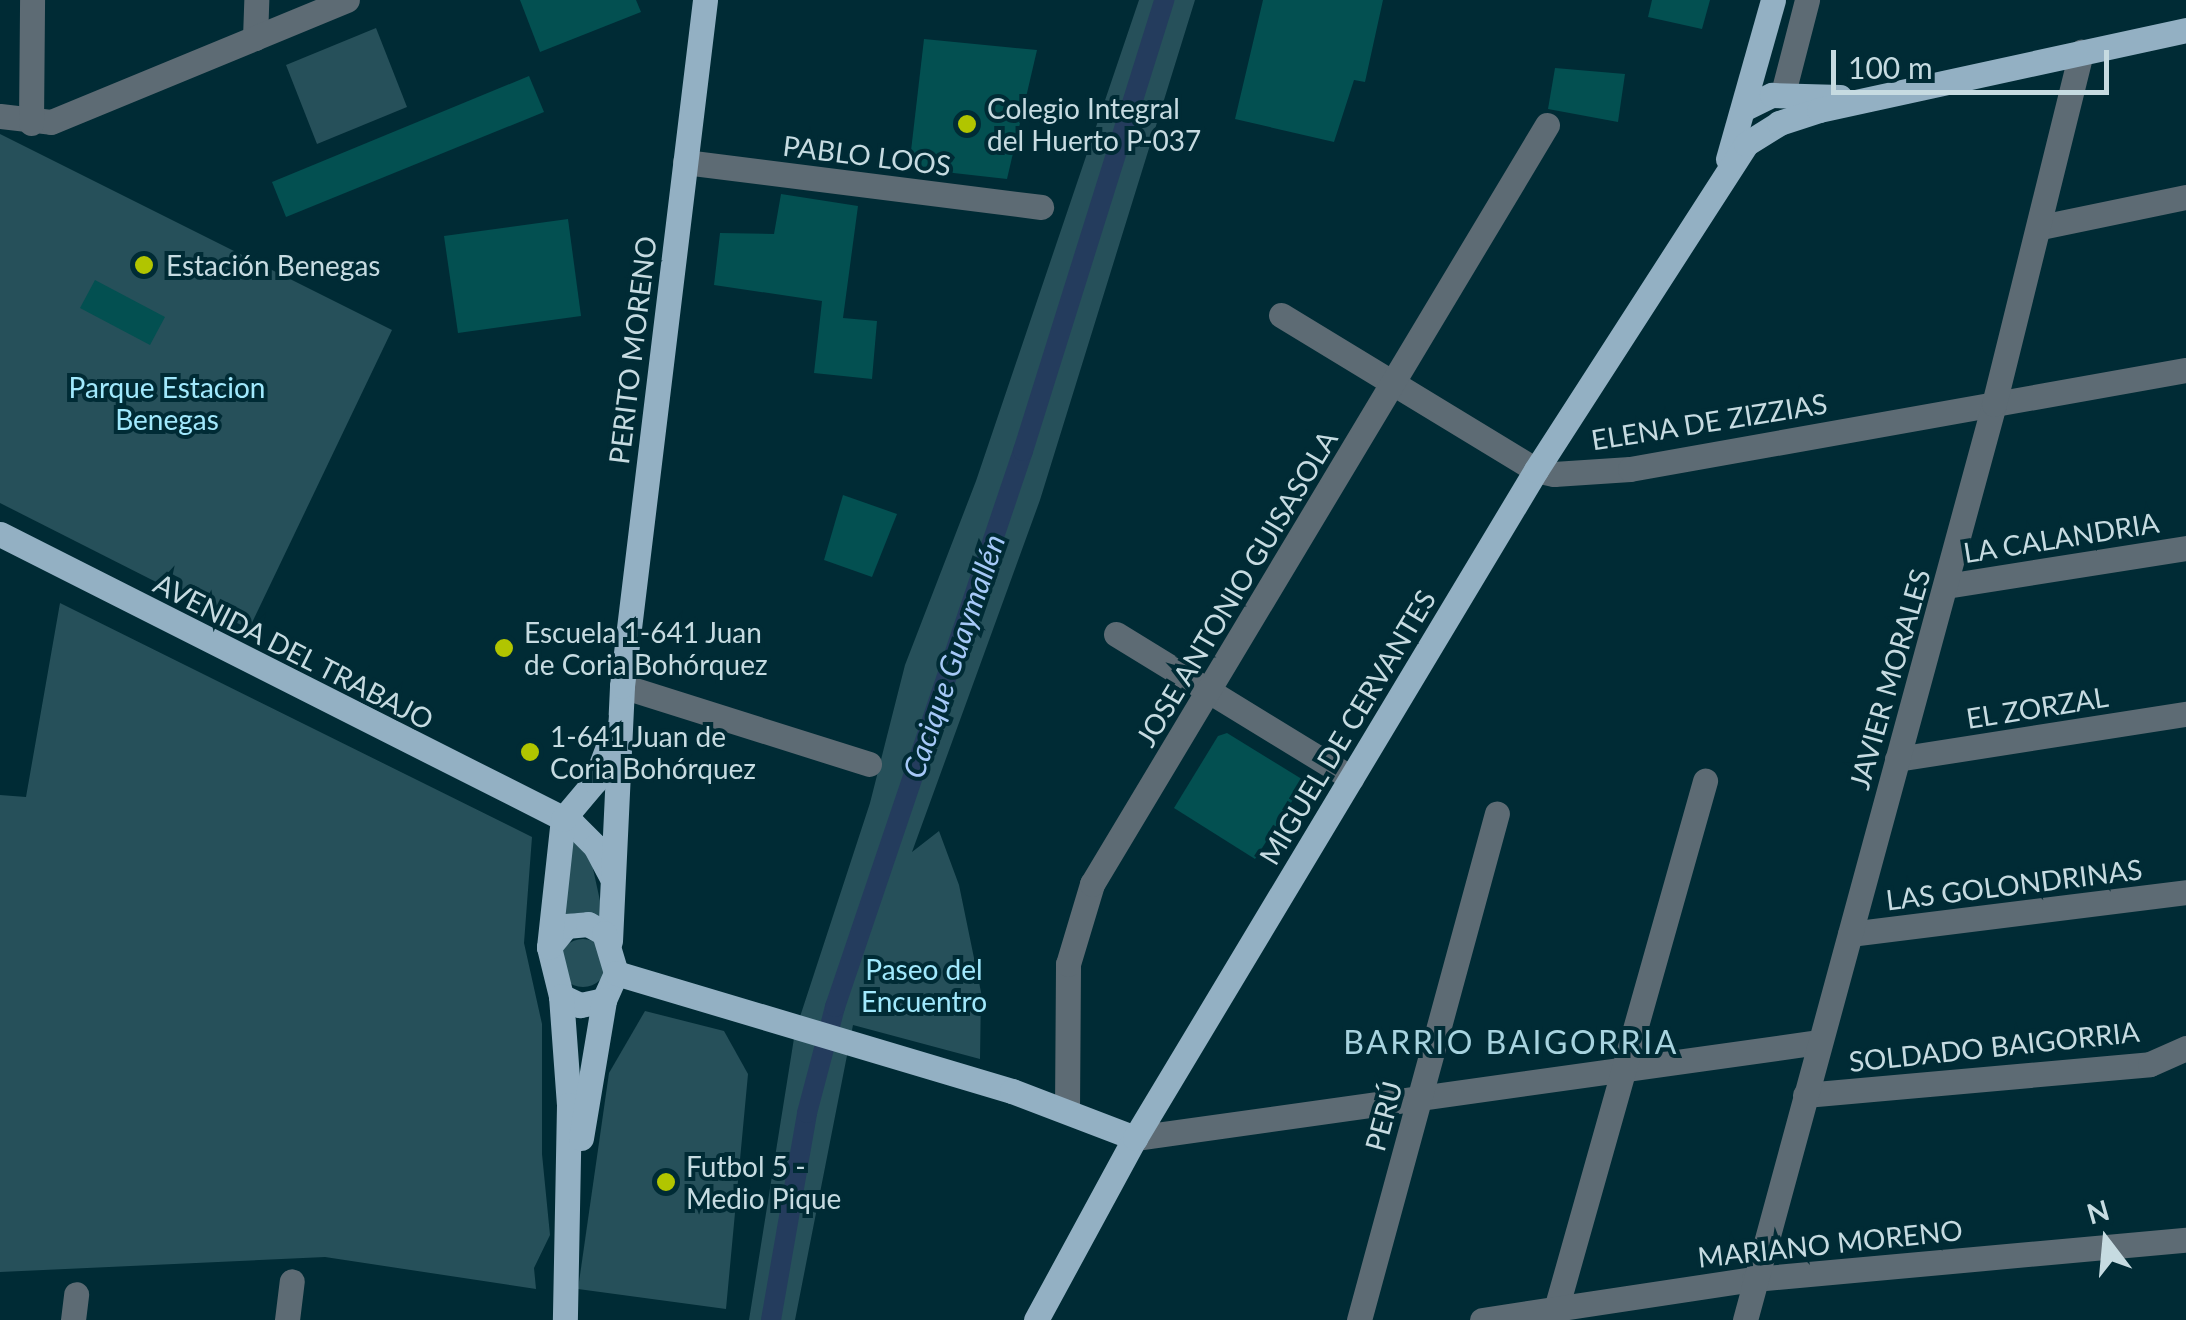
<!DOCTYPE html>
<html>
<head>
<meta charset="utf-8">
<style>
	body { margin:0 }
	#map { position:relative; width:2186px; height:1320px; overflow:hidden; background:#002b35; font-family:Lato,sans-serif }
	div>[style] { position:absolute }
	.green>* { inset:0; background:#26505a }
	.round { border-radius:50% }
	.canal>* { height:20px; margin:-10px; padding:0 10px; transform-origin:10px; border-radius:10px; background:#243c5d }
	.building>* { inset:0; background:#035051 }
	.minor>* { height:25px; margin:-12.5px; padding:0 12.5px; transform-origin:12.5px; border-radius:12.5px; background:#5d6b74 }
	.major>* { height:25px; margin:-12.5px; padding:0 12.5px; transform-origin:12.5px; border-radius:12.5px; background:#93b0c3 }
	.dots>* { width:28px; height:28px; translate:-50% -50%; box-sizing:border-box; border:5px solid #002b35; border-radius:50% }
	span { translate:-50% -50%; white-space:nowrap; text-align:center; line-height:1.15; -webkit-text-stroke:8px #002b35; paint-order:stroke }
	.poi-label { font-size:28px; color:#c6dbe1 }
	.left { translate:0 -50%; text-align:left }
	.street-label { font-size:28px; color:#c6dbe1 }
	.park-label { font-size:28px; color:#a1e9fd }
	.water-label { font-size:30px; color:#a6c9f8; font-style:italic }
	.quarter-label { font-size:32px; color:#a7d3df; letter-spacing:2.5px }
	.north { position:absolute; left:2056px; top:1190px; width:100px; height:100px; -webkit-text-stroke:8px #002b35; paint-order:stroke; rotate:344deg; font-size:28px; font-weight:700; line-height:40px; text-align:center; color:#c6dbe1 }
	.north::after { content:''; display:block; margin:auto; width:35px; height:45px; background:#c6dbe1; clip-path:polygon(50% 0,100% 100%,50% 72%,0 100%) }
	.scale { position:absolute; left:1831px; top:50px; width:278px; height:45px; box-sizing:border-box; border:5px solid #c6dbe1; border-top:0; padding-left:12px; font-size:30px; line-height:35px; white-space:nowrap; color:#c6dbe1; -webkit-text-stroke:8px #002b35; paint-order:stroke }
</style>
</head>
<body>
<div id="map">
	<div class="green">
		<i style="clip-path:polygon(1139px 0,1195px 0,1040px 500px,912px 852px,939px 831px,959px 885px,981px 992px,980px 1059px,853px 1025px,795px 1320px,749px 1320px,795px 1032px,870px 803px,905px 665px,976px 481px)"></i>
		<i style="clip-path:polygon(376px 28px,407px 107px,317px 144px,286px 65px)"></i>
		<i style="clip-path:polygon(0 134px,392px 330px,249px 629px,0 503px)"></i>
		<i style="clip-path:polygon(60px 603px,532px 837px,524px 943px,542px 1024px,542px 1154px,550px 1235px,534px 1268px,536px 1289px,325px 1257px,0 1272px,0 795px,26px 797px)"></i>
		<i style="clip-path:polygon(573px 833px,590px 855px,604px 919px,575px 913px,559px 917px)"></i>
		<i class="round" style="left:559px;top:939px;width:48px;height:48px"></i>
		<i style="clip-path:polygon(645px 1011px,724px 1031px,748px 1074px,726px 1309px,578px 1289px,609px 1073px)"></i>
	</div>
	<div class="canal">
		<i style="left:771px;top:1320px;width:210px;rotate:-80.1deg"></i>
		<i style="left:807px;top:1113px;width:110px;rotate:-75.2deg"></i>
		<i style="left:835px;top:1007px;width:587px;rotate:-71.32deg"></i>
		<i style="left:1023px;top:451px;width:473px;rotate:-72.6deg"></i>
	</div>
	<div class="building">
		<i style="clip-path:polygon(520px 0,636px 0,641px 12px,540px 52px)"></i>
		<i style="clip-path:polygon(1263px 0,1383px 0,1365px 82px,1354px 80px,1334px 142px,1235px 119px)"></i>
		<i style="clip-path:polygon(1652px 0,1710px 0,1702px 29px,1648px 17px)"></i>
		<i style="clip-path:polygon(924px 39px,1037px 50px,1007px 179px,909px 168px)"></i>
		<i style="clip-path:polygon(1555px 68px,1625px 74px,1618px 122px,1548px 109px)"></i>
		<i style="clip-path:polygon(529px 76px,544px 112px,286px 217px,272px 182px)"></i>
		<i style="clip-path:polygon(781px 194px,858px 206px,843px 318px,877px 321px,872px 379px,814px 373px,822px 301px,714px 285px,720px 233px,774px 234px)"></i>
		<i style="clip-path:polygon(568px 219px,581px 316px,458px 333px,444px 236px)"></i>
		<i style="clip-path:polygon(95px 280px,165px 317px,150px 345px,80px 308px)"></i>
		<i style="clip-path:polygon(843px 495px,897px 514px,872px 577px,824px 560px)"></i>
		<i style="clip-path:polygon(1227px 733px,1305px 781px,1255px 859px,1174px 808px,1218px 736px)"></i>
	</div>
	<div class="minor">
		<i style="left:255px;top:38px;width:38px;rotate:-88deg"></i>
		<i style="left:1784px;top:89px;width:92px;rotate:-75.5deg"></i>
		<i style="left:0;top:116px;width:51px;rotate:6.7deg"></i>
		<i style="left:51px;top:122px;width:320px;rotate:-22.4deg"></i>
		<i style="left:31px;top:123px;width:123px;rotate:-89.5deg"></i>
		<i style="left:685px;top:162px;width:359px;rotate:7.2deg"></i>
		<i style="left:2041px;top:227px;width:148px;rotate:-11.7deg"></i>
		<i style="left:1281px;top:315px;width:298px;rotate:31.3deg"></i>
		<i style="left:1536px;top:470px;width:18px;rotate:13deg"></i>
		<i style="left:1554px;top:474px;width:76px;rotate:-3.8deg"></i>
		<i style="left:1630px;top:469px;width:565px;rotate:-10.1deg"></i>
		<i style="left:1946px;top:586px;width:243px;rotate:-9deg"></i>
		<i style="left:1116px;top:634px;width:276px;rotate:31.5deg"></i>
		<i style="left:622px;top:686px;width:259px;rotate:17.5deg"></i>
		<i style="left:1897px;top:759px;width:292px;rotate:-8.9deg"></i>
		<i style="left:1850px;top:934px;width:339px;rotate:-7.1deg"></i>
		<i style="left:1805px;top:1095px;width:346px;rotate:-5.1deg"></i>
		<i style="left:2150px;top:1064px;width:39px;rotate:-24deg"></i>
		<i style="left:1067px;top:1110px;width:146px;rotate:-89.6deg"></i>
		<i style="left:1068px;top:964px;width:84px;rotate:-73.3deg"></i>
		<i style="left:1092px;top:884px;width:885px;rotate:-59.06deg"></i>
		<i style="left:1135px;top:1138px;width:691px;rotate:-7.99deg"></i>
		<i style="left:1556px;top:1309px;width:549px;rotate:-74.24deg"></i>
		<i style="left:73px;top:1320px;width:26px;rotate:-83deg"></i>
		<i style="left:287px;top:1320px;width:39px;rotate:-83deg"></i>
		<i style="left:1359px;top:1320px;width:525px;rotate:-74.77deg"></i>
		<i style="left:1482px;top:1320px;width:275px;rotate:-8.6deg"></i>
		<i style="left:1754px;top:1279px;width:434px;rotate:-5.2deg"></i>
		<i style="left:1745px;top:1320px;width:949px;rotate:-74.79deg"></i>
		<i style="left:1994px;top:404px;width:363px;rotate:-76.1deg"></i>
	</div>
	<div class="major">
		<i style="left:1745px;top:108px;width:30px;rotate:-26deg"></i>
		<i style="left:1772px;top:95px;width:68px;rotate:1.7deg"></i>
		<i style="left:1728px;top:159px;width:165px;rotate:-74.2deg"></i>
		<i style="left:0;top:534px;width:641px;rotate:26.8deg"></i>
		<i style="left:572px;top:823px;width:33px;rotate:45deg"></i>
		<i style="left:595px;top:846px;width:34px;rotate:62deg"></i>
		<i style="left:610px;top:941px;width:255px;rotate:-87.3deg"></i>
		<i style="left:622px;top:686px;width:691px;rotate:-83.1deg"></i>
		<i style="left:549px;top:947px;width:27px;rotate:-51deg"></i>
		<i style="left:566px;top:926px;width:22px;rotate:-5deg"></i>
		<i style="left:588px;top:924px;width:18px;rotate:29deg"></i>
		<i style="left:604px;top:933px;width:42px;rotate:73.3deg"></i>
		<i style="left:616px;top:973px;width:30px;rotate:114deg"></i>
		<i style="left:604px;top:1000px;width:25px;rotate:168deg"></i>
		<i style="left:580px;top:1005px;width:21px;rotate:-155deg"></i>
		<i style="left:561px;top:996px;width:50px;rotate:-103.8deg"></i>
		<i style="left:549px;top:947px;width:129px;rotate:-83.8deg"></i>
		<i style="left:563px;top:819px;width:50px;rotate:-49.9deg"></i>
		<i style="left:595px;top:781px;width:51px;rotate:-69.4deg"></i>
		<i style="left:616px;top:973px;width:413px;rotate:16.6deg"></i>
		<i style="left:1012px;top:1091px;width:132px;rotate:20.9deg"></i>
		<i style="left:561px;top:996px;width:109px;rotate:85.8deg"></i>
		<i style="left:569px;top:1105px;width:215px;rotate:91.1deg"></i>
		<i style="left:581px;top:1138px;width:140px;rotate:-80.5deg"></i>
		<i style="left:1036px;top:1320px;width:207px;rotate:-61.5deg"></i>
		<i style="left:1135px;top:1138px;width:779px;rotate:-59.02deg"></i>
		<i style="left:1536px;top:470px;width:388px;rotate:-57.2deg"></i>
		<i style="left:1746px;top:144px;width:39px;rotate:-32deg"></i>
		<i style="left:1779px;top:123px;width:42px;rotate:-18deg"></i>
		<i style="left:1819px;top:110px;width:376px;rotate:-12.3deg"></i>
	</div>
	<div class="dots">
		<i style="left:967px;top:124px;background:#b1c500"></i>
		<i style="left:144px;top:265px;background:#b1c500"></i>
		<i style="left:504px;top:648px;background:#b1c500"></i>
		<i style="left:530px;top:752px;background:#b1c500"></i>
		<i style="left:666px;top:1182px;background:#b1c500"></i>
	</div>
	<div class="poi-label">
		<span class="left" style="left:987px;top:124px">Colegio Integral<br>del Huerto P-037</span>
		<span class="left" style="left:166px;top:265px">Estación Benegas</span>
		<span class="left" style="left:524px;top:648px">Escuela 1-641 Juan<br>de Coria Bohórquez</span>
		<span class="left" style="left:550px;top:752px">1-641 Juan de<br>Coria Bohórquez</span>
		<span class="left" style="left:686px;top:1182px">Futbol 5 -<br>Medio Pique</span>
	</div>
	<div class="street-label">
		<span style="left:867px;top:155px;rotate:7deg">PABLO LOOS</span>
		<span style="left:632px;top:350px;rotate:-83deg">PERITO MORENO</span>
		<span style="left:1709px;top:421px;rotate:-9deg">ELENA DE ZIZZIAS</span>
		<span style="left:2061px;top:537px;rotate:-9deg">LA CALANDRIA</span>
		<span style="left:1236px;top:588px;rotate:-59deg">JOSE ANTONIO GUISASOLA</span>
		<span style="left:294px;top:651px;rotate:27deg">AVENIDA DEL TRABAJO</span>
		<span style="left:1889px;top:679px;rotate:-74deg">JAVIER MORALES</span>
		<span style="left:2037px;top:707px;rotate:-9deg">EL ZORZAL</span>
		<span style="left:1347px;top:727px;rotate:-59deg">MIGUEL DE CERVANTES</span>
		<span style="left:2014px;top:884px;rotate:-7deg">LAS GOLONDRINAS</span>
		<span style="left:1994px;top:1046px;rotate:-6deg">SOLDADO BAIGORRIA</span>
		<span style="left:1383px;top:1116px;rotate:-75deg">PERÚ</span>
		<span style="left:1830px;top:1243px;rotate:-6deg">MARIANO MORENO</span>
	</div>
	<div class="park-label">
		<span style="left:167px;top:403px">Parque Estacion<br>Benegas</span>
		<span style="left:924px;top:985px">Paseo del<br>Encuentro</span>
	</div>
	<div class="water-label">
		<span style="left:953px;top:656px;rotate:-71deg">Cacique Guaymallén</span>
	</div>
	<div class="quarter-label">
		<span style="left:1511px;top:1042px">BARRIO BAIGORRIA</span>
	</div>
	<div class="north">N</div>
	<div class="scale">100 m</div>
</div>
</body>
</html>
